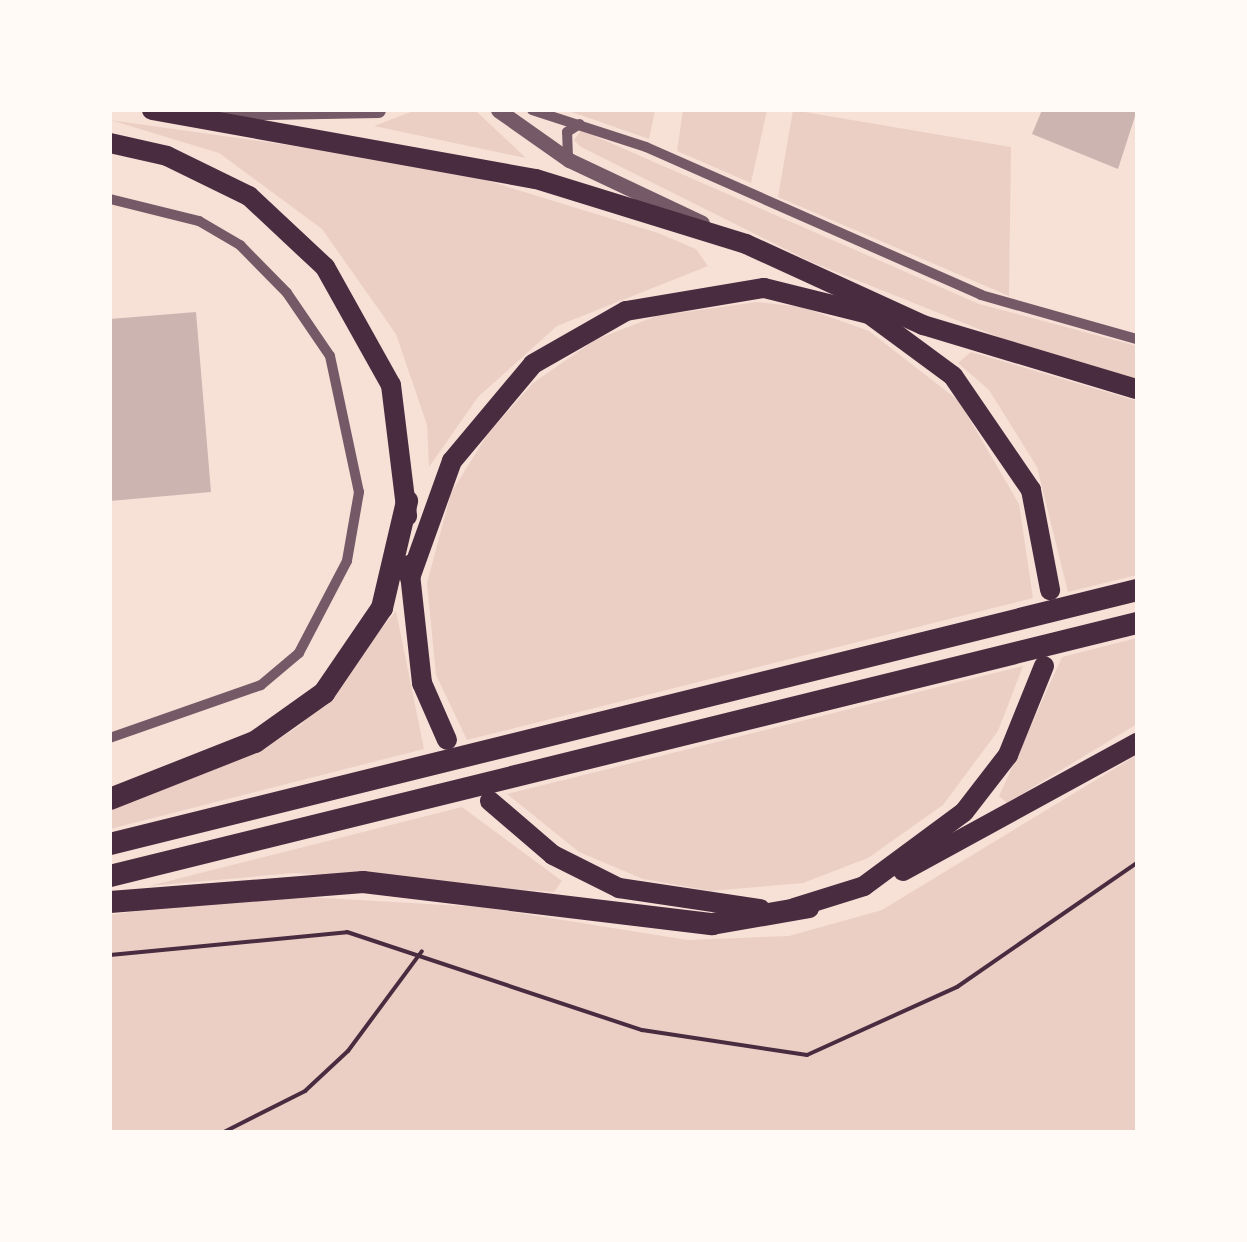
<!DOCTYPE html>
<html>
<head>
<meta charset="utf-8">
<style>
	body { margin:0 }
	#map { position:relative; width:1247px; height:1242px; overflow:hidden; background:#f7e1d7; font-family:Montserrat,sans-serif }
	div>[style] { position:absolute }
	.green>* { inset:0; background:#ebcfc5 }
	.building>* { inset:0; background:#ccb4b1 }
	.path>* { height:4px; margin:-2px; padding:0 2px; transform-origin:2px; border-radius:2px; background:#4a2c40 }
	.minor>* { height:10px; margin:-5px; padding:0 5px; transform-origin:5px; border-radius:5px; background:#755966 }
	.tertiary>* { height:15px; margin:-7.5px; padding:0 7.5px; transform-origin:7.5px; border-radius:7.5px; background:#755966 }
	.primary>* { height:20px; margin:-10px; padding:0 10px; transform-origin:10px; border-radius:10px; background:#4a2c40 }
	.motorway>* { height:22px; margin:-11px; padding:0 11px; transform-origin:11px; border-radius:11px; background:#4a2c40 }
	span { translate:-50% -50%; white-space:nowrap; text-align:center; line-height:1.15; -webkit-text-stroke:10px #fffaf5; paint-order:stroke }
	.frame { position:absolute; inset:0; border:112px solid #fffaf5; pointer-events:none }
</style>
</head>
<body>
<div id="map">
	<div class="green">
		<i style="clip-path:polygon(416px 110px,475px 110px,526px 158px,374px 126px)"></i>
		<i style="clip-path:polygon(566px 110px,655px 110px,649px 139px)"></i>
		<i style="clip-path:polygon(683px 110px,767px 110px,751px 183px,677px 151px)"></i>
		<i style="clip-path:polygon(793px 110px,1011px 147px,1009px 296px,778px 197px)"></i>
		<i style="clip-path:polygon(110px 120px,443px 167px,658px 233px,696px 249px,708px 266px,557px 326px,478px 397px,429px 467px,427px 425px,396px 334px,322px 229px,219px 153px)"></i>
		<i style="clip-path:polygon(581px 130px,979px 304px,1137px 346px,1137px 379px,1041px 354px,809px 261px,581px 147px,574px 140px)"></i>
		<i style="clip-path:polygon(757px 302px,802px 307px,869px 331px,959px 401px,1019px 504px,1033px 598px,467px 740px,436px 675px,427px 583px,451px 493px,487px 435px,533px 383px,595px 340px,656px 316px)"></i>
		<i style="clip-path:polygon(971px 352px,1137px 401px,1137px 575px,1068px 592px,1037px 467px,989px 390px,958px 363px)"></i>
		<i style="clip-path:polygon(396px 611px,424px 749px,110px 829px,110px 808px,262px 750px,302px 724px)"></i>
		<i style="clip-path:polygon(1137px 638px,1137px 724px,1007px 803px,999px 796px,1062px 657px)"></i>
		<i style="clip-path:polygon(1023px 666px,998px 731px,943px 805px,868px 858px,803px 883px,711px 891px,643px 879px,579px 852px,507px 794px)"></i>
		<i style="clip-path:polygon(1137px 755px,1137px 1132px,110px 1132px,110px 915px,253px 894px,481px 907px,688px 940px,789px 936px,882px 910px)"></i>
		<i style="clip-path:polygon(462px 807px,562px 881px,554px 892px,294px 873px,149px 886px)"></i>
	</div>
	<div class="building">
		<i style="clip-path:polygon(1042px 110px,1137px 110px,1118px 169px,1032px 134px)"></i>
		<i style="clip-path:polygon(196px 312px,211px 492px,110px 501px,110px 319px)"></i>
	</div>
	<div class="path">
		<i style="left:110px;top:955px;width:238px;rotate:-5.5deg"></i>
		<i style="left:347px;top:932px;width:311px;rotate:18.4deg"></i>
		<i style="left:642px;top:1030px;width:167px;rotate:8.6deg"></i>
		<i style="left:807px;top:1055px;width:165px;rotate:-24.4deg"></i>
		<i style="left:957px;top:987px;width:219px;rotate:-34.6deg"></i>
		<i style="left:224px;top:1132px;width:91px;rotate:-26.8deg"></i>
		<i style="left:305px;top:1091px;width:59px;rotate:-42.9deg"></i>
		<i style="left:348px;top:1051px;width:124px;rotate:-53.5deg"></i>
	</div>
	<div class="minor">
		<i style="left:532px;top:110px;width:120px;rotate:18deg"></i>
		<i style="left:646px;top:147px;width:366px;rotate:23.8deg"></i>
		<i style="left:981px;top:295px;width:162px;rotate:15.8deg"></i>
		<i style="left:568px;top:158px;width:26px;rotate:-92deg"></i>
		<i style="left:567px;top:132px;width:15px;rotate:-32deg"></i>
		<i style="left:110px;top:199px;width:92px;rotate:13.9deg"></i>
		<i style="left:199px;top:221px;width:48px;rotate:30.3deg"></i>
		<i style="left:240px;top:245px;width:67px;rotate:45.6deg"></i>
		<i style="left:287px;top:293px;width:76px;rotate:55.7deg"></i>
		<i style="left:330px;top:356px;width:139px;rotate:78deg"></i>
		<i style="left:359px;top:492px;width:70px;rotate:99.9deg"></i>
		<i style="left:347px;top:561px;width:104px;rotate:117.6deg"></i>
		<i style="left:299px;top:653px;width:50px;rotate:139.9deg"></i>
		<i style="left:261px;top:685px;width:160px;rotate:160.7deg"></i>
	</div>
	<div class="tertiary">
		<i style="left:498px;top:110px;width:87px;rotate:35.2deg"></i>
		<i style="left:569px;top:160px;width:147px;rotate:25.3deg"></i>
		<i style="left:207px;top:113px;width:171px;rotate:-1deg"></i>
	</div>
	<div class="primary">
		<i style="left:152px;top:110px;width:390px;rotate:10.2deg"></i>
		<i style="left:536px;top:179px;width:220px;rotate:17.2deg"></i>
		<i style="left:746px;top:244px;width:195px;rotate:24.6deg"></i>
		<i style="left:923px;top:325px;width:223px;rotate:16.7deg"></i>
		<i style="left:110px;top:143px;width:58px;rotate:12.8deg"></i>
		<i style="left:167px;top:156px;width:91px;rotate:26deg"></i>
		<i style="left:249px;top:196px;width:104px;rotate:43.1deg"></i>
		<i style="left:325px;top:267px;width:135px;rotate:60.8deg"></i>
		<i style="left:391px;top:385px;width:132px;rotate:83deg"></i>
		<i style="left:409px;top:565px;width:119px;rotate:83.7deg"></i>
		<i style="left:422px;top:683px;width:62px;rotate:66.3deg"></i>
		<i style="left:410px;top:578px;width:124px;rotate:-70.3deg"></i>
		<i style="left:452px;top:461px;width:126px;rotate:-50.1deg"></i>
		<i style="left:533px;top:364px;width:107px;rotate:-29.7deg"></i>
		<i style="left:626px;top:311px;width:140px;rotate:-9.5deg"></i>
		<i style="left:764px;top:288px;width:108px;rotate:13.9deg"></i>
		<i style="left:869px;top:314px;width:104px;rotate:36.4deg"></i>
		<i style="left:953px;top:376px;width:138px;rotate:55.6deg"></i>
		<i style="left:1031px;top:490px;width:102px;rotate:79.2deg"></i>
		<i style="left:490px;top:801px;width:83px;rotate:40.6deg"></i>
		<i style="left:553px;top:855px;width:74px;rotate:26.6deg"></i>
		<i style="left:619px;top:888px;width:143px;rotate:8.5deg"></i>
		<i style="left:903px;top:871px;width:267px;rotate:-28.7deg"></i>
		<i style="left:794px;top:908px;width:73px;rotate:-17.4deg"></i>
		<i style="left:864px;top:886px;width:124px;rotate:-36.5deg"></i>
		<i style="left:964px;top:812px;width:72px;rotate:-52.3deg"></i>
		<i style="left:1008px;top:755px;width:96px;rotate:-68deg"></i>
	</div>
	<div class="motorway">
		<i style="left:110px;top:799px;width:156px;rotate:-21.5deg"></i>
		<i style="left:255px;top:742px;width:85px;rotate:-35.4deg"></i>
		<i style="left:324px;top:693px;width:103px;rotate:-55.7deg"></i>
		<i style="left:382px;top:608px;width:110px;rotate:-76.8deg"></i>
		<i style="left:110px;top:844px;width:1058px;rotate:-13.89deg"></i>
		<i style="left:110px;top:876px;width:1058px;rotate:-13.84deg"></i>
		<i style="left:110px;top:902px;width:254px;rotate:-4.5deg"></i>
		<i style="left:363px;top:882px;width:352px;rotate:6.9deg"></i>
		<i style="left:712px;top:924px;width:98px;rotate:-9.9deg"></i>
	</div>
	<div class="frame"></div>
</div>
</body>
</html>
